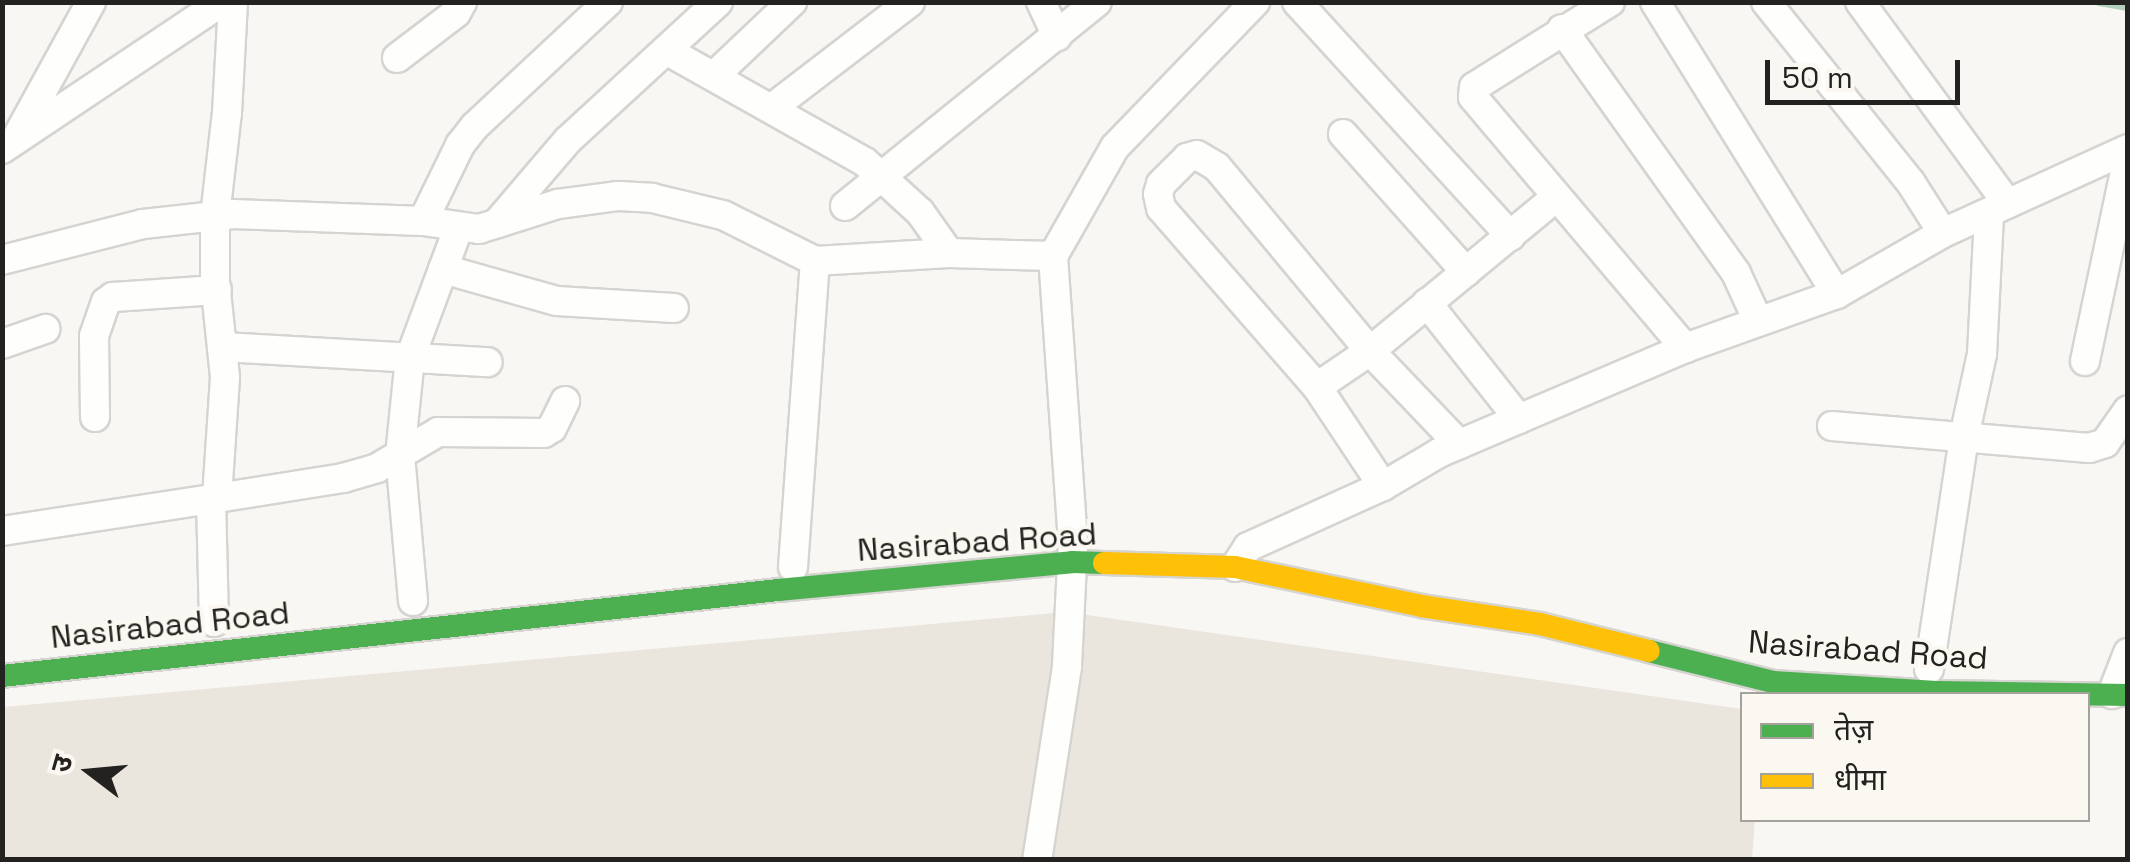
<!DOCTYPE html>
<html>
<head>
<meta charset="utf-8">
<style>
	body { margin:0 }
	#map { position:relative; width:2130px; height:862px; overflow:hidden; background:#f9f7f3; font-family:"Space Grotesk","Noto Sans Devanagari",sans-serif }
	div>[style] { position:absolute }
	.built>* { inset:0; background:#eae6de }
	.stream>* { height:8px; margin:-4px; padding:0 4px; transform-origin:4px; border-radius:4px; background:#b3d1bb }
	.roads { filter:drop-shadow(2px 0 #d5d4d0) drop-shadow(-2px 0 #d5d4d0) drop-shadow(0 2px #d5d4d0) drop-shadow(0 -2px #d5d4d0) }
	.street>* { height:28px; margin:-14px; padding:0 14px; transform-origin:14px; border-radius:14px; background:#fefefd }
	.fast>* { height:22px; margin:-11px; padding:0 11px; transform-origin:11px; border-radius:11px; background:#4caf50 }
	.slow>* { height:22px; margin:-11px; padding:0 11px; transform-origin:11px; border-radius:11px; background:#ffc107 }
	span { translate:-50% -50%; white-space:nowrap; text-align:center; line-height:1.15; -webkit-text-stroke:8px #fbf8f1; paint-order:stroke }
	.street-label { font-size:32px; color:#232220 }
	.frame { position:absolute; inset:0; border:5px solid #232220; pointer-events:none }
	.legend { position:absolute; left:1740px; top:692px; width:350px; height:130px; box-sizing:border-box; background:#fbf8f1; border:2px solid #a5a29d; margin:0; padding:12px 18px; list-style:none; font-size:30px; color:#232220 }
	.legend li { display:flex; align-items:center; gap:20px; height:50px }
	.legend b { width:50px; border:2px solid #a5a29d }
	.north { position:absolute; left:40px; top:722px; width:100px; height:100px; -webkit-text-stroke:8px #fbf8f1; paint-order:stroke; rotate:286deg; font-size:28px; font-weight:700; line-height:40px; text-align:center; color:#232220 }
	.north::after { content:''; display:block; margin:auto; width:35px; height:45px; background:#232220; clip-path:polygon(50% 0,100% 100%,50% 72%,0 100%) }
	.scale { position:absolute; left:1765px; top:60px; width:195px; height:45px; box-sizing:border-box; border:5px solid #232220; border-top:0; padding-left:12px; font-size:30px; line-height:35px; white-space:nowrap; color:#232220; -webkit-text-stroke:8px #fbf8f1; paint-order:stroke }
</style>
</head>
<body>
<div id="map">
	<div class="built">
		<i style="clip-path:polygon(1066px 612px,1742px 709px,1742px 820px,1755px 820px,1752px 860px,3px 860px,3px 707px)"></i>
	</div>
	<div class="stream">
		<i style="left:2099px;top:2px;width:29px;rotate:10deg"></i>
	</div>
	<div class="roads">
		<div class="street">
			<i style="left:1041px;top:2px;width:38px;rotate:65deg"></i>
			<i style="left:1297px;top:2px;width:317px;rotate:47.6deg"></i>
			<i style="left:1610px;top:2px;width:160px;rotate:148deg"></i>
			<i style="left:1474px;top:87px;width:10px;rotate:96deg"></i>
			<i style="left:1473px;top:97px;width:329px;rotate:49.8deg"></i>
			<i style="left:1655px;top:2px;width:344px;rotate:58.1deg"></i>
			<i style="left:1766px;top:2px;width:232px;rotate:51.3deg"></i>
			<i style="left:1911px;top:183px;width:59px;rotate:57.4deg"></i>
			<i style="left:1860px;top:2px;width:250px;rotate:53.8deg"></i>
			<i style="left:1562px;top:29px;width:300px;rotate:54.5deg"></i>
			<i style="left:1736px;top:273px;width:53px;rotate:65.4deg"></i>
			<i style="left:666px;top:50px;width:228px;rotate:29.4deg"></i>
			<i style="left:865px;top:162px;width:74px;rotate:42.3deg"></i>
			<i style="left:920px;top:212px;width:50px;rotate:54.7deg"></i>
			<i style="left:397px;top:58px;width:74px;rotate:-37.3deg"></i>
			<i style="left:456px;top:13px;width:13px;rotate:-61deg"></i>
			<i style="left:714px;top:76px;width:108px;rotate:-43.5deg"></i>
			<i style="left:772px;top:108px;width:174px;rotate:-37.5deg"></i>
			<i style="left:1343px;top:134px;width:185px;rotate:48.3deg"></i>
			<i style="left:18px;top:135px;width:152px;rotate:-61.2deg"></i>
			<i style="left:2px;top:149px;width:265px;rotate:-33.8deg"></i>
			<i style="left:845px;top:206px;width:324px;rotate:-39deg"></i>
			<i style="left:423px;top:221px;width:85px;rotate:-64deg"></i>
			<i style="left:460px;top:145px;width:24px;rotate:-52deg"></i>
			<i style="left:475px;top:126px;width:182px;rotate:-43deg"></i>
			<i style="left:497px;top:223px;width:109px;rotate:-49.5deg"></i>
			<i style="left:568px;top:140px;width:204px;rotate:-42.6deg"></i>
			<i style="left:1053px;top:256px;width:125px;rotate:-60.4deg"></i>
			<i style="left:1115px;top:147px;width:202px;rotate:-46deg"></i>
			<i style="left:2px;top:260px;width:146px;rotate:-14.3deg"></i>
			<i style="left:143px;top:224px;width:91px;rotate:-6.3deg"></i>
			<i style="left:233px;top:214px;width:190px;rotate:2.1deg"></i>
			<i style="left:423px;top:221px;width:57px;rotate:8.1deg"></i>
			<i style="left:479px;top:229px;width:83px;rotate:-17.6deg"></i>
			<i style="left:558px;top:204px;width:61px;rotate:-7.6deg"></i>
			<i style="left:618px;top:196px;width:34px;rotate:3deg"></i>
			<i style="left:652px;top:198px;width:73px;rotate:13.5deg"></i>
			<i style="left:723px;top:215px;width:103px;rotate:26.6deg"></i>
			<i style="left:815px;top:261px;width:134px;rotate:-3.4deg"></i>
			<i style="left:949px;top:253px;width:104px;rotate:1.7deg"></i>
			<i style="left:1053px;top:256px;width:288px;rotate:86deg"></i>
			<i style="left:1073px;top:543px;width:124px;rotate:92.8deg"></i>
			<i style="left:1067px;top:667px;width:195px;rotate:98.8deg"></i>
			<i style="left:443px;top:269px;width:118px;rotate:15.7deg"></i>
			<i style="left:557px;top:301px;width:117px;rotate:3.4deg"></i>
			<i style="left:1427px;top:303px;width:148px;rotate:51.6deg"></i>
			<i style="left:2px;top:344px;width:46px;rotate:-19.2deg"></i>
			<i style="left:224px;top:347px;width:264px;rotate:3.3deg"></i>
			<i style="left:2085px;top:361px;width:208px;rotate:-78.1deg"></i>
			<i style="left:1317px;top:387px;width:64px;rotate:-34.2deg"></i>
			<i style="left:1370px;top:351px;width:241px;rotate:-39.6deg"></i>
			<i style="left:95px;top:417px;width:81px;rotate:-90.7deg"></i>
			<i style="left:94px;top:336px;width:36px;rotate:-71deg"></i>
			<i style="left:106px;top:302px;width:9px;rotate:-36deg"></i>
			<i style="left:113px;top:297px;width:104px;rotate:-3.9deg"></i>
			<i style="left:1832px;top:426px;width:258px;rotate:4.9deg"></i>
			<i style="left:2089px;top:448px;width:17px;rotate:-17deg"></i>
			<i style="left:2105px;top:443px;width:40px;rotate:-55.1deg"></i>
			<i style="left:1383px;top:486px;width:119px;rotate:-123.7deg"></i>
			<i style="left:1317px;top:387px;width:237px;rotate:-131.1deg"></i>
			<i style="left:1161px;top:208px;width:14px;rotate:-102deg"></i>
			<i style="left:1158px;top:194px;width:10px;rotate:-73deg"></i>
			<i style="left:1161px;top:184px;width:37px;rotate:-45deg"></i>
			<i style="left:1187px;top:158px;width:10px;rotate:-17deg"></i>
			<i style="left:1197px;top:155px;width:23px;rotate:31deg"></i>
			<i style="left:1217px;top:167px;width:239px;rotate:50.3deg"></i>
			<i style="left:1370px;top:351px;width:129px;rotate:46.3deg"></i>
			<i style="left:217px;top:498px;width:121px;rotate:-86.2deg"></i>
			<i style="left:225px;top:377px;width:96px;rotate:-96deg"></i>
			<i style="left:215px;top:282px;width:66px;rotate:-90deg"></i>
			<i style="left:215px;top:216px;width:104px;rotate:-83.4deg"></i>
			<i style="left:227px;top:113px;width:111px;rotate:-86.9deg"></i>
			<i style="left:2px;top:531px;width:211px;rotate:-8.7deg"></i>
			<i style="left:793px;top:567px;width:307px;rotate:-85.9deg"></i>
			<i style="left:1235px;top:567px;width:24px;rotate:-57deg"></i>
			<i style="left:1248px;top:547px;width:148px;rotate:-24.3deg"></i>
			<i style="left:1383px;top:486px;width:65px;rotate:-30.5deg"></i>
			<i style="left:1439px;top:453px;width:267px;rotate:-23.1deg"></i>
			<i style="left:1685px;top:348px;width:161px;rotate:-19.6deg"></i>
			<i style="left:1837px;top:294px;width:122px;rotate:-29.9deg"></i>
			<i style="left:1943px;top:233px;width:203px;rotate:-24.4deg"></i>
			<i style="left:413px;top:601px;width:146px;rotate:-95.1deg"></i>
			<i style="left:400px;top:456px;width:99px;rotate:-84.2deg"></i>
			<i style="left:410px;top:358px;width:138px;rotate:-69.6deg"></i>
			<i style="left:214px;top:622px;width:123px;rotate:-91.4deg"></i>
			<i style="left:211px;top:499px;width:134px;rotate:-9deg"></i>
			<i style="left:343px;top:478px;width:35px;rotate:-16deg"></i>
			<i style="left:377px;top:468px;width:71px;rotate:-30.5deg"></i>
			<i style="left:438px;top:432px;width:106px;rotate:0.5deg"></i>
			<i style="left:544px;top:433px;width:9px;rotate:-32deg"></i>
			<i style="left:552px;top:428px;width:30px;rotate:-64deg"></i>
			<i style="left:1929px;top:669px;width:235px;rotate:-81.4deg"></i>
			<i style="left:1964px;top:437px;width:85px;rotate:-77.8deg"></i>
			<i style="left:1982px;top:354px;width:139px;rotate:-87.1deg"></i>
			<i style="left:2112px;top:694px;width:44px;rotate:-68.7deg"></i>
		</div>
		<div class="fast">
			<i style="left:1649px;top:651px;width:128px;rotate:14deg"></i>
			<i style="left:1773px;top:682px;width:164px;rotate:3.5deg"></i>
			<i style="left:1937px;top:692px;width:191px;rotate:0.9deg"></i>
			<i style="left:2px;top:676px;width:781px;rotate:-6.32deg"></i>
			<i style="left:778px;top:590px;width:295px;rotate:-5.4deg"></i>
			<i style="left:1072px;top:562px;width:32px;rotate:2deg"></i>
		</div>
		<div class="slow">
			<i style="left:1104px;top:563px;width:131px;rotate:1.7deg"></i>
			<i style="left:1235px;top:567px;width:190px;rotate:11.8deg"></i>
			<i style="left:1421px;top:606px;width:120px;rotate:8.6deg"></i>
			<i style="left:1540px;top:624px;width:112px;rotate:13.9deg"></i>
		</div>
	</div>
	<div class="street-label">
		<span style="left:977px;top:542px;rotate:-4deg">Nasirabad Road</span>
		<span style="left:170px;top:625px;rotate:-6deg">Nasirabad Road</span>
		<span style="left:1868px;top:650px;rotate:4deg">Nasirabad Road</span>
	</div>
	<div class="frame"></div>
	<ul class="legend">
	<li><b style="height:12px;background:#4caf50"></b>तेज़</li>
	<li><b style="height:12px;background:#ffc107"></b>धीमा</li>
	</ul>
	<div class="north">उ</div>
	<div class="scale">50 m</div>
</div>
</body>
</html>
